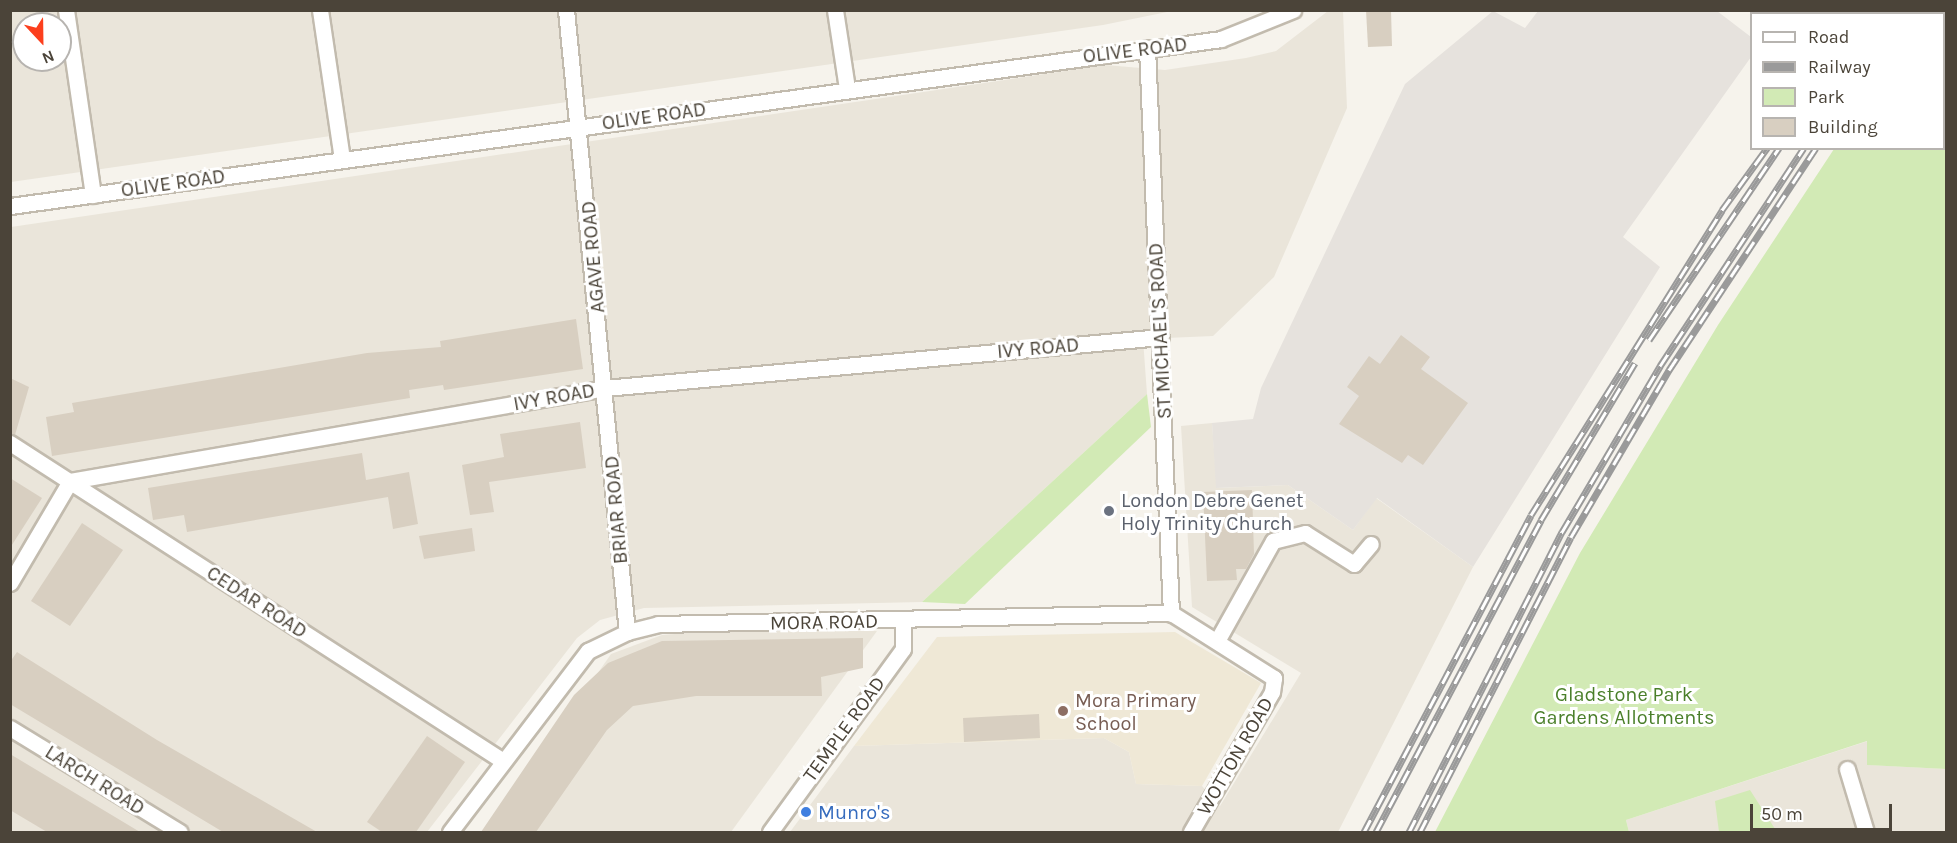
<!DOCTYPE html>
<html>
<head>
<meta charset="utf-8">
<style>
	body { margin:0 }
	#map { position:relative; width:1957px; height:843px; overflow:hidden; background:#f6f3ec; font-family:Karla,sans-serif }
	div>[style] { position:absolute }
	.residential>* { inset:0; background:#eae5da }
	.industrial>* { inset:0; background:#e6e2dd }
	.education>* { inset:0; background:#efe8d6 }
	.green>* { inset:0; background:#d2eab5 }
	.building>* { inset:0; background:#d8cfc1 }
	.roads { filter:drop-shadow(2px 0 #c2bbae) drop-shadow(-2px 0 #c2bbae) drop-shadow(0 2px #c2bbae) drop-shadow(0 -2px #c2bbae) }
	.minor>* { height:15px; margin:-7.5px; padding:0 7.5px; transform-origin:7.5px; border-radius:7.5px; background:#fff }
	.rail>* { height:7px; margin-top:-3.5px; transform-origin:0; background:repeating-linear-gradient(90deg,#fff 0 14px,#9a9a9a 0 28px); box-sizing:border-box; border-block:2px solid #9a9a9a }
	.dots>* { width:16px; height:16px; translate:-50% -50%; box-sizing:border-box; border:3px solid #fff; border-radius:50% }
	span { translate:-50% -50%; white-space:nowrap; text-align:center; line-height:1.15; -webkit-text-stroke:6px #fff; paint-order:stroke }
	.street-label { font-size:20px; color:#4b4439 }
	.worship-label { font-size:20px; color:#5b616d }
	.left { translate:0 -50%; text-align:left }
	.park-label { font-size:20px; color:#4a7f2a }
	.education-label { font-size:20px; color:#785e54 }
	.shop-label { font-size:20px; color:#366cbe }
	.frame { position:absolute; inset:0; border:12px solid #4b4439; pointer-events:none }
	.legend { position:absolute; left:1750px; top:12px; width:195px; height:138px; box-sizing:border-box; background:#fff; border:2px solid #b7b4b0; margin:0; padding:8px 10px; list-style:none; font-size:18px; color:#4b4439 }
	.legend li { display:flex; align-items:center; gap:12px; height:30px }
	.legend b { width:30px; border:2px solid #b7b4b0 }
	.north { position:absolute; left:12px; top:12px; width:60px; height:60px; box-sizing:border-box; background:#fff; border:2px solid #b7b4b0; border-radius:50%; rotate:158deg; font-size:16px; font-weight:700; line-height:24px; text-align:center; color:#4b4439 }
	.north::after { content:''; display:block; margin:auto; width:21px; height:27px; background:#fc3f1d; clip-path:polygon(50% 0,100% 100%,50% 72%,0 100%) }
	.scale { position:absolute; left:1750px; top:804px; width:142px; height:27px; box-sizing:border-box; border:3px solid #4b4439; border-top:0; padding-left:8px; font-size:18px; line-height:21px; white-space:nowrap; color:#4b4439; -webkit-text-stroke:4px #fff; paint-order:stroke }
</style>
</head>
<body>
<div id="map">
	<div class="residential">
		<i style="clip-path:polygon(evenodd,10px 11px,1172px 11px,1103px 25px,11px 182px,10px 11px,24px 24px,60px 24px,60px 60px,24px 60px,24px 24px)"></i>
		<i style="clip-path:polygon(1328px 11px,1343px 11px,1347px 108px,1274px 277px,1213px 336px,1143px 339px,1147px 394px,922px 602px,644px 608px,600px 620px,577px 638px,427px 832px,11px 832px,11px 227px,1105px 65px,1165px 70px,1246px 58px,1276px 51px)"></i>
		<i style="clip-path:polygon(1212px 423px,1217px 488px,1288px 485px,1353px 530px,1376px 498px,1473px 567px,1338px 832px,790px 832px,854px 746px,1104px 738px,1129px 752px,1136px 784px,1202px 786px,1220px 806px,1301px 673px,1192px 607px,1181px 426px)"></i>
		<i style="clip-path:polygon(724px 630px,877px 631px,731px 832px,488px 832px,611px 654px,662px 635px)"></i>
		<i style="clip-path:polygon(1868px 741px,1868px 765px,1946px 769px,1946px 832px,1629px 832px,1626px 820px)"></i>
	</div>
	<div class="industrial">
		<i style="clip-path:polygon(1493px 11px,1525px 28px,1538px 11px,1717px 11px,1751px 37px,1751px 57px,1623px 237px,1660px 267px,1473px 567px,1377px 498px,1353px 530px,1288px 485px,1216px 488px,1212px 423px,1253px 419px,1261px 388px,1405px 84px)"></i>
	</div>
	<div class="education">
		<i style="clip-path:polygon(1175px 632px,1261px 683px,1202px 786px,1136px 784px,1129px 752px,1104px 738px,854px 746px,937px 637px)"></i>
	</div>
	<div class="green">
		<i style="clip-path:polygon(1946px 11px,1946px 769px,1867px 765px,1867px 741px,1626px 820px,1629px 832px,1435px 832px,1580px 553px,1718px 325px,1834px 149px,1944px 148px,1941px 13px)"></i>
		<i style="clip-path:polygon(1147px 394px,1151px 427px,965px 604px,922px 602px)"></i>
		<i style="clip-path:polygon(1750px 790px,1777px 832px,1719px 832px,1715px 801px)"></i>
	</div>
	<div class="building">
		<i style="clip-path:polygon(1366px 10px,1391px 10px,1392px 46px,1368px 47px)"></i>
		<i style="clip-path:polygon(576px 319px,583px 369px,444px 390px,443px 385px,409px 390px,410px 398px,52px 456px,46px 417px,74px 412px,72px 403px,367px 353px,441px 347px,440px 341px)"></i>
		<i style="clip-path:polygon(1401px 335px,1430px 357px,1421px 369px,1468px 403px,1423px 465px,1408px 455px,1402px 463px,1339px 424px,1359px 396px,1347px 387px,1369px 356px,1380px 364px)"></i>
		<i style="clip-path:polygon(10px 378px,29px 387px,15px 435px,10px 433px)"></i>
		<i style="clip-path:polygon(580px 422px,586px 468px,489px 482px,494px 512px,470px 515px,462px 465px,504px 457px,500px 434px)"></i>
		<i style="clip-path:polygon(362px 453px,366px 480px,409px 472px,418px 524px,393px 529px,388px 497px,187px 532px,184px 515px,153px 520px,148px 488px)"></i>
		<i style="clip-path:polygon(10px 478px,42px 498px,10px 548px)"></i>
		<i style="clip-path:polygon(1252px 490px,1254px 554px,1246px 569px,1236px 569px,1237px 580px,1207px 581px,1203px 492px)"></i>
		<i style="clip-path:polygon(82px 523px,123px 550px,70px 626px,31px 601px)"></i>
		<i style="clip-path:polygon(472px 528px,475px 551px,424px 559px,419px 536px)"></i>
		<i style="clip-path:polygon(863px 638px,863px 668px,821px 677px,822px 696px,696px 696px,633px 706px,607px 730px,536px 832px,481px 832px,574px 695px,608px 663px,662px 641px)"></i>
		<i style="clip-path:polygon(17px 652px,157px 740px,317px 832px,223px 832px,10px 704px,10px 662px)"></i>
		<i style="clip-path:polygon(1039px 714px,1040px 738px,964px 742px,963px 718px)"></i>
		<i style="clip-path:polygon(427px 736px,465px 762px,416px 832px,382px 832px,367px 822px)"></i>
		<i style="clip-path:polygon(10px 754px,140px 832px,47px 832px,10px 810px)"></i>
	</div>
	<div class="roads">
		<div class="minor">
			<i style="left:66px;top:10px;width:187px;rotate:81.7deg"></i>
			<i style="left:320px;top:10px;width:151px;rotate:81.6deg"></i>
			<i style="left:566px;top:10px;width:625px;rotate:84.4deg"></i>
			<i style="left:835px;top:10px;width:79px;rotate:81.3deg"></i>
			<i style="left:1147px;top:48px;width:566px;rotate:87.57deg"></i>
			<i style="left:10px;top:206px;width:1222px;rotate:-7.85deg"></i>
			<i style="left:1221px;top:39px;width:78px;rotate:-21.9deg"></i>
			<i style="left:10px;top:443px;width:587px;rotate:32.82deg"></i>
			<i style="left:10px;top:583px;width:118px;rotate:-59.5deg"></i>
			<i style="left:70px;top:481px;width:543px;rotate:-9.86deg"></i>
			<i style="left:605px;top:388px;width:558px;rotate:-5.24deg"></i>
			<i style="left:1217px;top:641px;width:115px;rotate:-60.8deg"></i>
			<i style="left:1273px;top:541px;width:33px;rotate:-14deg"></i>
			<i style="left:1305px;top:533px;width:58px;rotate:32.3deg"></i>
			<i style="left:1354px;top:564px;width:26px;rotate:-50deg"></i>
			<i style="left:10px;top:728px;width:199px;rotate:31.5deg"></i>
			<i style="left:1847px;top:769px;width:66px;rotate:73.2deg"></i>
			<i style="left:450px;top:832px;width:228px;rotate:-52.7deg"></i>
			<i style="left:588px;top:651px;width:43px;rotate:-26deg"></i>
			<i style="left:627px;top:632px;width:32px;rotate:-14deg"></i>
			<i style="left:658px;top:624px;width:513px;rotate:-1.23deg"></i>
			<i style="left:1171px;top:613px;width:122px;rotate:32.3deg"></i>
			<i style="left:1274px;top:678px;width:14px;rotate:98deg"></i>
			<i style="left:1272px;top:692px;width:162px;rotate:120.1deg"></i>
			<i style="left:770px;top:832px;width:226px;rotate:-54deg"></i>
			<i style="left:903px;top:649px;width:28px;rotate:-90deg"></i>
		</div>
	</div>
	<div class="rail">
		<i style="left:1885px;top:14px;width:5px;rotate:-53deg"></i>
		<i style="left:1899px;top:14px;width:4px;rotate:-63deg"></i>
		<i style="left:1916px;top:14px;width:4px;rotate:-63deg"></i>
		<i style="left:1649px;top:340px;width:232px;rotate:-55.9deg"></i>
		<i style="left:1364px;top:832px;width:358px;rotate:-62.2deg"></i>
		<i style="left:1531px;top:515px;width:360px;rotate:-57.9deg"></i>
		<i style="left:1722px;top:210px;width:77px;rotate:-54deg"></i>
		<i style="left:1376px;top:832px;width:353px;rotate:-62.1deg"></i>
		<i style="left:1541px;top:520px;width:183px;rotate:-59.1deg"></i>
		<i style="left:1409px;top:832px;width:337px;rotate:-63deg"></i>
		<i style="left:1562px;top:532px;width:193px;rotate:-59.4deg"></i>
		<i style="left:1660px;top:366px;width:261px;rotate:-56.6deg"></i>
		<i style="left:1420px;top:832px;width:331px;rotate:-62.9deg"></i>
		<i style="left:1571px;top:537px;width:194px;rotate:-59.6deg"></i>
		<i style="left:1669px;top:370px;width:266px;rotate:-56.5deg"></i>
	</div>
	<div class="dots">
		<i style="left:1109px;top:511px;background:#6b7280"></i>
		<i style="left:1063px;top:711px;background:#8d6e63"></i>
		<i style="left:806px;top:812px;background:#3f7fe0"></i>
	</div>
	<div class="street-label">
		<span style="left:1135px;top:50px;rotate:-7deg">OLIVE ROAD</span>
		<span style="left:654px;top:116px;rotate:-8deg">OLIVE ROAD</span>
		<span style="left:173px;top:183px;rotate:-8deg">OLIVE ROAD</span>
		<span style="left:593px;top:257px;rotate:-95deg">AGAVE ROAD</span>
		<span style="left:1160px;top:331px;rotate:-93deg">ST MICHAEL'S ROAD</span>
		<span style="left:1038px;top:348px;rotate:-5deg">IVY ROAD</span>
		<span style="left:554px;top:397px;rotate:-10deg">IVY ROAD</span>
		<span style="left:616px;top:510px;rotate:-95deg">BRIAR ROAD</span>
		<span style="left:257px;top:602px;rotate:33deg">CEDAR ROAD</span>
		<span style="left:824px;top:622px;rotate:-1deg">MORA ROAD</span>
		<span style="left:844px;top:729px;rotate:-54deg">TEMPLE ROAD</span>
		<span style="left:1235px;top:756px;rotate:-60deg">WOTTON ROAD</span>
		<span style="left:95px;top:780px;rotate:32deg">LARCH ROAD</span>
	</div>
	<div class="worship-label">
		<span class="left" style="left:1121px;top:512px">London Debre Genet<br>Holy Trinity Church</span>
	</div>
	<div class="park-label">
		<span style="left:1624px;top:706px">Gladstone Park<br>Gardens Allotments</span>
	</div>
	<div class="education-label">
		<span class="left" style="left:1075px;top:712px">Mora Primary<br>School</span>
	</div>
	<div class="shop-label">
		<span class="left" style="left:818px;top:812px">Munro's</span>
	</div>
	<div class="frame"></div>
	<ul class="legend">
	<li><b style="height:8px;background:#fff"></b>Road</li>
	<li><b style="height:8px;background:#9a9a9a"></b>Railway</li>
	<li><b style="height:16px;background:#d2eab5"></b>Park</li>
	<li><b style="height:16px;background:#d8cfc1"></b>Building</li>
	</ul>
	<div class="north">N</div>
	<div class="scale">50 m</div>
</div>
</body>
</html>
